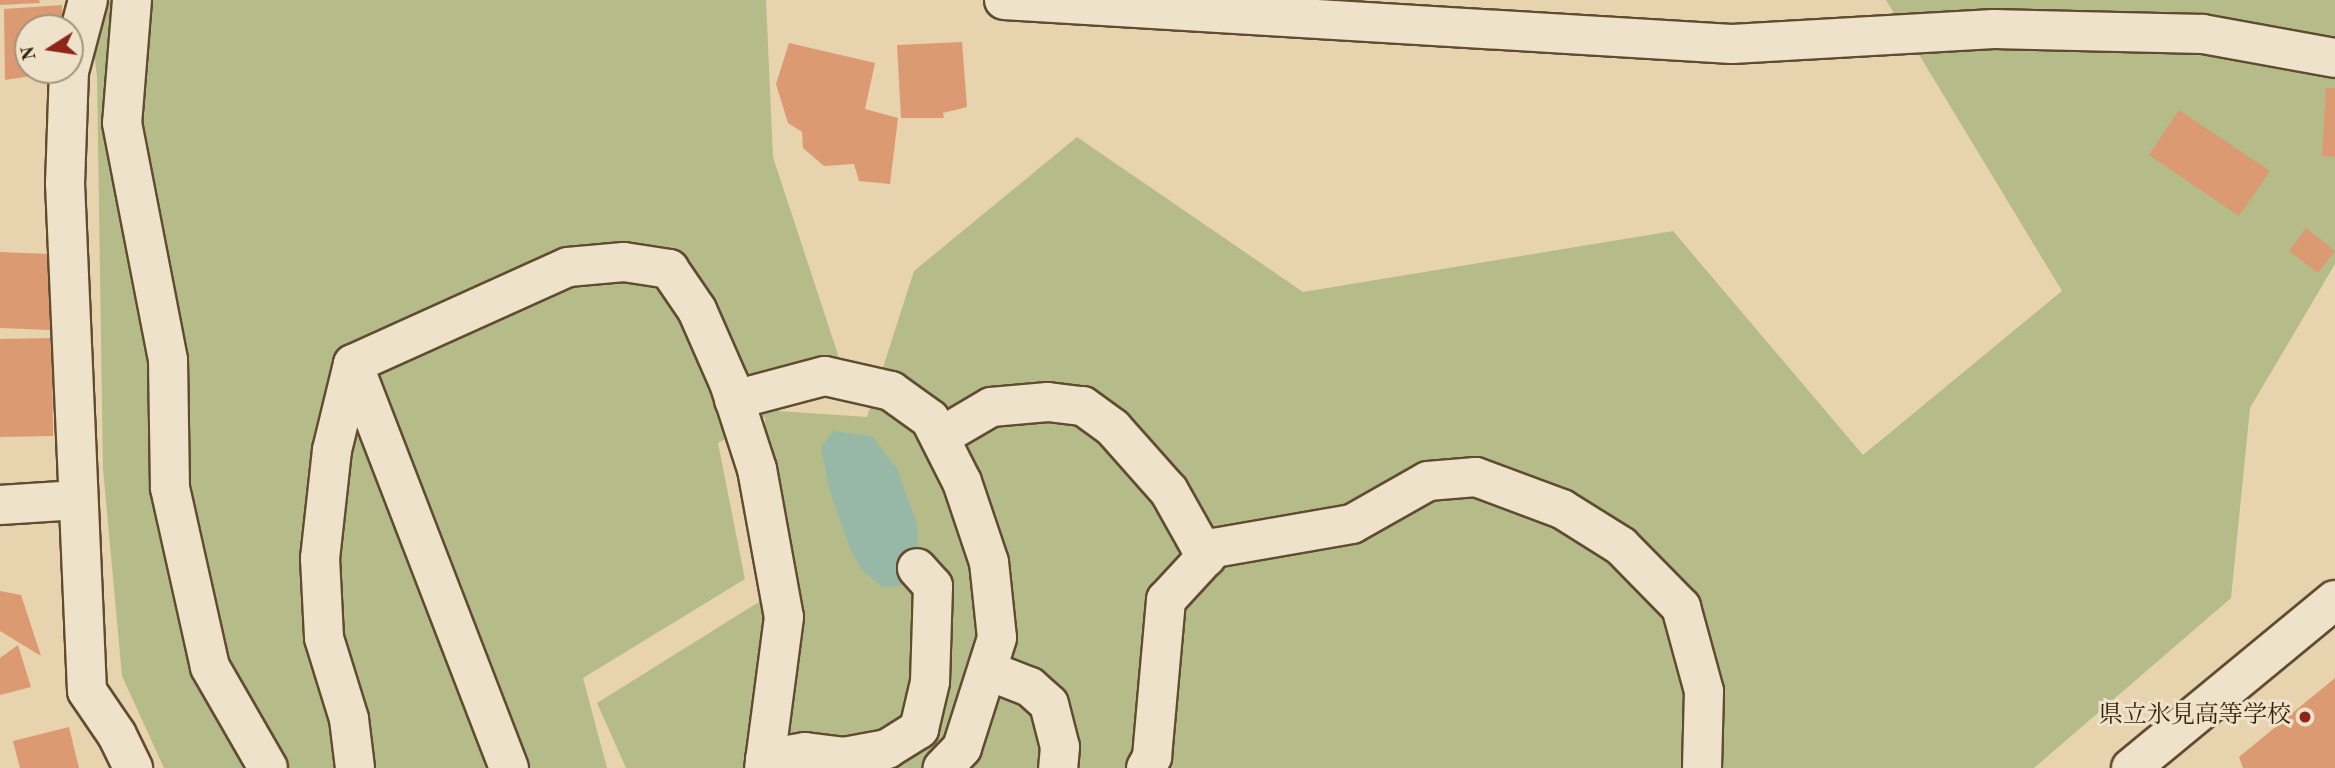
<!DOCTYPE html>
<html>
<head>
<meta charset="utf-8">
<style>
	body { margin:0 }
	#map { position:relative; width:2335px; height:768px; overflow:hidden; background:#e7d3ad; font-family:"Old Standard TT","Noto Serif JP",serif }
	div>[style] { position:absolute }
	.green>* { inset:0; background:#b5bc8a }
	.water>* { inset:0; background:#97b8a6 }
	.building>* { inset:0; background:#dc9a72 }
	.roads { filter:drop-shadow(2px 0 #614c31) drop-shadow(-2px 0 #614c31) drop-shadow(0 2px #614c31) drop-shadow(0 -2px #614c31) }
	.minor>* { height:38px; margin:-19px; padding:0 19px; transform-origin:19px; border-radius:19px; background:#efe2ca }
	.dots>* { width:19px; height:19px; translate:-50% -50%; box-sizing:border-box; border:4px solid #efe2ca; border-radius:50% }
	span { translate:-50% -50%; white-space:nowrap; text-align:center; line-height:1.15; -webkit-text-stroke:6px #efe2ca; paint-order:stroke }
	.poi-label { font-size:24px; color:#341f08 }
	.right { translate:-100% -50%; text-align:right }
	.north { position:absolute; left:14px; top:14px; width:70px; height:70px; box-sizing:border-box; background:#efe2ca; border:2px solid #a4947c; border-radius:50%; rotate:258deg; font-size:19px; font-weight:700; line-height:28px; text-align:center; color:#341f08 }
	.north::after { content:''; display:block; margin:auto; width:24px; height:32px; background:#8f2418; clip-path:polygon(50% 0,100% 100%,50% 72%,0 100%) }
</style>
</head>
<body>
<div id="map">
	<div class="green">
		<i style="clip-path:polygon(88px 0,766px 0,773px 157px,844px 373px,778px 411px,867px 417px,914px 271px,1077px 137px,1303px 292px,1673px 231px,1863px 455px,2062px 291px,1886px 0,2335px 0,2335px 264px,2250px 408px,2231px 598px,2034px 768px,626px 768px,597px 703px,770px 595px,765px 417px,718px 443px,745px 579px,583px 678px,607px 768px,164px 768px,122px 676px,103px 469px,97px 77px)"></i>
	</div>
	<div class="water">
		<i style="clip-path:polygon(833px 431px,872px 436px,897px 469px,917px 523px,919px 564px,910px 584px,884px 588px,862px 570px,852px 553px,830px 492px,821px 447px)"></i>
	</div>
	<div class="building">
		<i style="clip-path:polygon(0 0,39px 0,40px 3px,0 5px)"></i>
		<i style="clip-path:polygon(62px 5px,62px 28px,28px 28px,28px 70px,58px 72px,5px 80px,4px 9px)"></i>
		<i style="clip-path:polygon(962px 42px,967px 107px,943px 113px,944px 118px,901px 118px,897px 45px)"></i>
		<i style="clip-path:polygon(789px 43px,875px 63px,865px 109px,898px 118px,890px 184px,859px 181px,854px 164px,824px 166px,803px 148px,802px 132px,788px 123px,776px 84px)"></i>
		<i style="clip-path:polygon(2326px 88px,2335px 88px,2335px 157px,2322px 156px)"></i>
		<i style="clip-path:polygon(2179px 110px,2270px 171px,2239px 216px,2149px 155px)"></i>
		<i style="clip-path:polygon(2306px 228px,2335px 251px,2318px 273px,2289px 251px)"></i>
		<i style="clip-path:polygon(0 252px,49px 254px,50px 330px,0 328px)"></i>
		<i style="clip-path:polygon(52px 338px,53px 436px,0 437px,0 339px)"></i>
		<i style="clip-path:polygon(0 591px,21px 595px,41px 656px,0 631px)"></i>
		<i style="clip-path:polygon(18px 645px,31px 687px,0 695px,0 658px)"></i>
		<i style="clip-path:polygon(2335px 678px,2335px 768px,2243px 768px,2239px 757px)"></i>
		<i style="clip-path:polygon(69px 727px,79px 768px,20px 768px,13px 741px)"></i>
	</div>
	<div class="roads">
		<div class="minor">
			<i style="left:132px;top:0;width:123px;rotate:94.6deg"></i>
			<i style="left:122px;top:123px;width:241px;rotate:79deg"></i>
			<i style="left:168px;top:360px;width:128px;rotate:89.1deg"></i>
			<i style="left:170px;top:488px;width:183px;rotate:77.4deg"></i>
			<i style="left:210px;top:667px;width:116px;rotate:60.1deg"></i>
			<i style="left:1004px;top:0;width:729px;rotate:3.46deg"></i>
			<i style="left:1732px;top:44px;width:262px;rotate:-3.3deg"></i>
			<i style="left:1994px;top:29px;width:209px;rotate:1.4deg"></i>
			<i style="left:2203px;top:34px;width:134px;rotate:10.3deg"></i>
			<i style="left:70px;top:68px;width:70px;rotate:-75.2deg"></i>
			<i style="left:69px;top:70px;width:113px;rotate:92deg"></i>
			<i style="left:65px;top:183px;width:508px;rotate:87.52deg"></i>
			<i style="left:87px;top:691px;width:53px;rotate:55.7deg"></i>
			<i style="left:117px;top:735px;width:37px;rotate:64deg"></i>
			<i style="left:353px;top:364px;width:89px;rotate:103.7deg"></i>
			<i style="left:332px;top:450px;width:109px;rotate:96.3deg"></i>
			<i style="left:320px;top:558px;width:80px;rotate:87.1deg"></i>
			<i style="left:324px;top:638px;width:85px;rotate:72.8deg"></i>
			<i style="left:349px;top:719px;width:49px;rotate:83deg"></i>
			<i style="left:734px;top:400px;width:94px;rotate:-14.8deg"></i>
			<i style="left:825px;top:376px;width:68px;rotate:12.8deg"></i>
			<i style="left:891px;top:391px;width:48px;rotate:35.7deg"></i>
			<i style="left:930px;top:419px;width:71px;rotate:63.1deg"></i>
			<i style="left:962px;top:482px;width:84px;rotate:71.4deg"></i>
			<i style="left:989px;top:562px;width:76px;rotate:84deg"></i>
			<i style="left:997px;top:638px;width:115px;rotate:107.7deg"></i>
			<i style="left:962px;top:748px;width:28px;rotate:134deg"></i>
			<i style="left:940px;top:437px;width:59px;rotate:-30.5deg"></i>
			<i style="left:991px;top:407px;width:57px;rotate:-5deg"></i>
			<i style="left:1048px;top:402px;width:35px;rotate:7deg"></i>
			<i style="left:1083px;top:406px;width:37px;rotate:36deg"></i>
			<i style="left:1113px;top:428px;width:84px;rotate:48.4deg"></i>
			<i style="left:1169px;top:491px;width:76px;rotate:60.7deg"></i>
			<i style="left:0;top:505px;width:78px;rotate:-3.7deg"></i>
			<i style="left:989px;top:671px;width:44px;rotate:21.3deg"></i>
			<i style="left:1030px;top:687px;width:25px;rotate:42deg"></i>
			<i style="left:1049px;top:704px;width:44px;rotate:75.7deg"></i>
			<i style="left:1060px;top:747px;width:21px;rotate:95deg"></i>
			<i style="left:765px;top:759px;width:41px;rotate:-9.9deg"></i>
			<i style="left:805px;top:752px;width:39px;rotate:7deg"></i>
			<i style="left:844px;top:757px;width:44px;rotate:-10.5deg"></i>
			<i style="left:887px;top:749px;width:38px;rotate:-32deg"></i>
			<i style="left:919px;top:729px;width:48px;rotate:-76.8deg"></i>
			<i style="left:930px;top:682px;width:96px;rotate:-88.2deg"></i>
			<i style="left:933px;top:586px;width:24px;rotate:-132deg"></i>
			<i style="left:509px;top:768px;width:433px;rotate:-111.1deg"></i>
			<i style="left:353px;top:364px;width:236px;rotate:-24.3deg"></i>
			<i style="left:568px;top:267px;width:56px;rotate:-5.1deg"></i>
			<i style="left:624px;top:262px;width:46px;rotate:8.8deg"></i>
			<i style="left:669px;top:269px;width:50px;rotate:55.7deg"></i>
			<i style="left:697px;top:310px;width:80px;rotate:66.3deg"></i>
			<i style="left:729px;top:383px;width:90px;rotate:72deg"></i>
			<i style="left:757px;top:469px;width:150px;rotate:79.7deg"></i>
			<i style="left:784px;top:617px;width:152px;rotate:97.5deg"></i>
			<i style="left:1146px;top:768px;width:13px;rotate:-61deg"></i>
			<i style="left:1152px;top:757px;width:158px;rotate:-84.9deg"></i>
			<i style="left:1166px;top:600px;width:71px;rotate:-47.3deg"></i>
			<i style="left:1214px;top:548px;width:140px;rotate:-9.9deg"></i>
			<i style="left:1352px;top:524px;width:87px;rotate:-29.5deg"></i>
			<i style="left:1428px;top:481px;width:48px;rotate:-4.8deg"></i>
			<i style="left:1476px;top:477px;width:92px;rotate:20.4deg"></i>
			<i style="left:1562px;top:509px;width:70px;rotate:32.1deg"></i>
			<i style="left:1621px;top:546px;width:86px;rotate:45.5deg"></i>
			<i style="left:1681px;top:607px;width:87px;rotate:74.7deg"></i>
			<i style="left:1704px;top:691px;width:77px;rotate:91.5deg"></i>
			<i style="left:2131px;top:768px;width:264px;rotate:-39.5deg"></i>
		</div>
	</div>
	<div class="dots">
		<i style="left:2305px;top:717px;background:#8f2418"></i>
	</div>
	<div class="poi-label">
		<span class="right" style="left:2291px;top:717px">県立氷見高等学校</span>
	</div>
	<div class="north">N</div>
</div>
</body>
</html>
